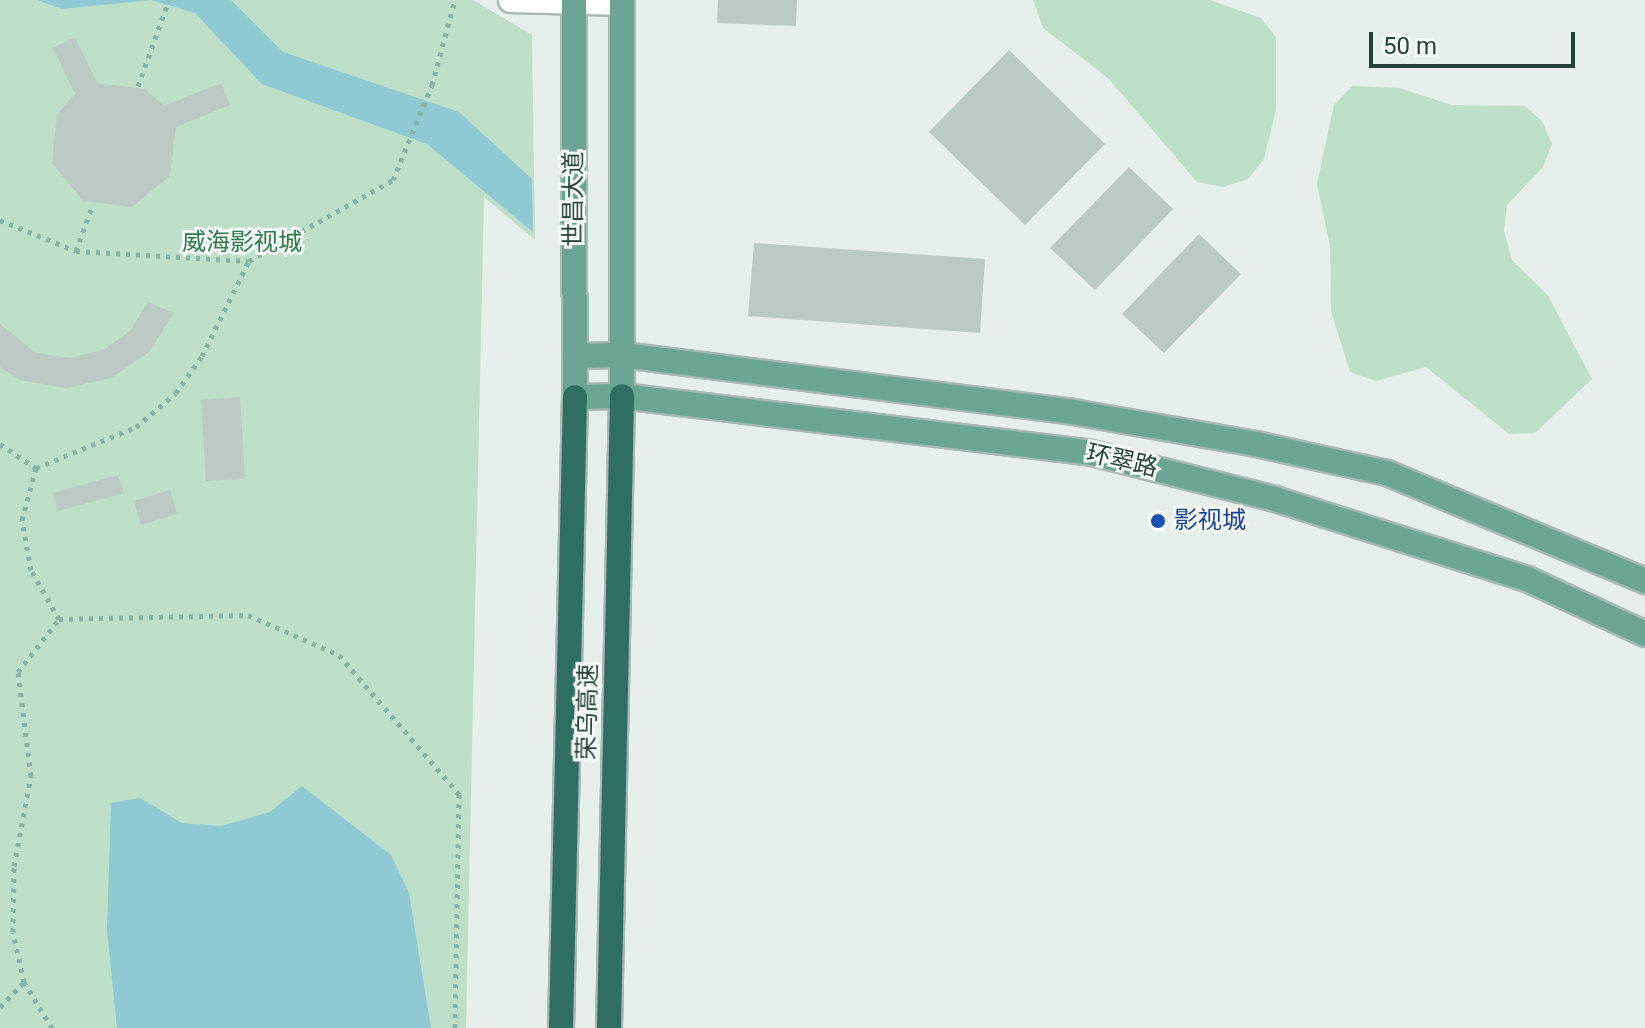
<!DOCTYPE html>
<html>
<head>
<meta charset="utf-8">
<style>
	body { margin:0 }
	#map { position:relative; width:1645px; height:1028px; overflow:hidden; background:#e6efeb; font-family:Roboto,"Noto Sans SC",sans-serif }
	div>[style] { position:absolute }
	.green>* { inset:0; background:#bfe0c8 }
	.water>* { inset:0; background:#8ec9d4 }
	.building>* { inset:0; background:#bbcac4 }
	.path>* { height:5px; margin-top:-2.5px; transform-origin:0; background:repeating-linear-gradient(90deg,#86b3a5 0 4px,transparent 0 10px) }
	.roads { filter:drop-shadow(2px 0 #a8b8b2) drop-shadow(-2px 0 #a8b8b2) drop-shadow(0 2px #a8b8b2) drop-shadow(0 -2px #a8b8b2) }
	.minor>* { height:24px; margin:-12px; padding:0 12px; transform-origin:12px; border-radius:12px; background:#fff }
	.major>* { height:24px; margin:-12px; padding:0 12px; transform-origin:12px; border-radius:12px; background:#6aa596 }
	.highway>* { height:24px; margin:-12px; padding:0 12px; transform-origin:12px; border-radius:12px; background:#2f6f62 }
	.dots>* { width:22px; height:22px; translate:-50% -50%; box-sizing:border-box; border:4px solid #f7fbf9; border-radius:50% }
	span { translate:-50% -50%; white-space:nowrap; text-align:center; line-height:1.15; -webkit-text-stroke:6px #f7fbf9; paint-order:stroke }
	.street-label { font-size:24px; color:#24423a }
	.park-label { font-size:24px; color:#2d7a4b }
	.transit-label { font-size:24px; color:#164399 }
	.left { translate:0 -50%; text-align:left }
	.scale { position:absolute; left:1369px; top:32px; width:206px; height:36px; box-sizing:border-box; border:4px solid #24423a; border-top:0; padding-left:10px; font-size:24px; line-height:28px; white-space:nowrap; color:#24423a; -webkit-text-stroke:6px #f7fbf9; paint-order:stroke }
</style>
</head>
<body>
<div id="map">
	<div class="green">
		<i style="clip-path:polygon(0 0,473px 0,532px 35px,535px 240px,484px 197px,466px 1028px,0 1028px)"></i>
		<i style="clip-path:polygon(1033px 0,1210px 0,1261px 18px,1276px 37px,1276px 110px,1264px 159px,1248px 179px,1223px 187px,1197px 182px,1109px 79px,1043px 28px)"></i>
		<i style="clip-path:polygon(1352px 86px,1399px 88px,1452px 105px,1525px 106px,1542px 121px,1552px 144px,1543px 167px,1507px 205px,1504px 230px,1512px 260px,1547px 294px,1592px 379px,1535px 433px,1509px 434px,1426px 367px,1376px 381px,1350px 372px,1331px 311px,1330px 246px,1317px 184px,1334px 105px)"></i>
	</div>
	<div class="water">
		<i style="clip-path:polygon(37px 0,231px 0,283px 52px,459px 112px,532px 179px,533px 232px,427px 144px,262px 84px,195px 13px,151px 0,62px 9px)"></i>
		<i style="clip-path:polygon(302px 786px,391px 855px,409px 893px,431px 1028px,117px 1028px,107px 930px,111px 803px,140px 798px,182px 823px,221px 826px,270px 812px)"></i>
	</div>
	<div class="building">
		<i style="clip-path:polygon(718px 0,797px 0,796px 26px,717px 23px)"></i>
		<i style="clip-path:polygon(75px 37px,97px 83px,145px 89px,164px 106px,221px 83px,230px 105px,176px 127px,170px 176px,132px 207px,83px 201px,52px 163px,57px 114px,75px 94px,53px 48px)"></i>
		<i style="clip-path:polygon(1009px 50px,1105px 144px,1025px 225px,929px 132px)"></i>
		<i style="clip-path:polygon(1129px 167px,1173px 209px,1095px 290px,1050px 248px)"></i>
		<i style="clip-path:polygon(1199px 234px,1241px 274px,1164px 353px,1122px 314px)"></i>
		<i style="clip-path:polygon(754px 243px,985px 259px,980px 333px,748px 316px)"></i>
		<i style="clip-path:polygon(148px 302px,174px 313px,149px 352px,111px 378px,66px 388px,20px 380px,0 367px,0 324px,36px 353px,70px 358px,103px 350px,130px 331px)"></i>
		<i style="clip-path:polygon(240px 397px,245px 479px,206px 481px,201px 400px)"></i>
		<i style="clip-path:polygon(118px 475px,124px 493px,58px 511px,53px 493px)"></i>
		<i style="clip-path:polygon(170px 490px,177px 514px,141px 525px,134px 501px)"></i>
	</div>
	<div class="path">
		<i style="left:138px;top:86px;width:91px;rotate:-70.2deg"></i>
		<i style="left:0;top:220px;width:82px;rotate:22.2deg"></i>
		<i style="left:76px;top:251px;width:173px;rotate:3.3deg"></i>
		<i style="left:76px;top:251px;width:50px;rotate:-70.1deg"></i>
		<i style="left:0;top:444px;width:43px;rotate:33.7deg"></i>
		<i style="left:59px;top:619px;width:189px;rotate:-1.2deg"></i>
		<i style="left:248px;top:615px;width:99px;rotate:23.7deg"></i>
		<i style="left:339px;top:655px;width:184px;rotate:49.2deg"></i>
		<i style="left:459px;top:794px;width:234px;rotate:91deg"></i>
		<i style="left:0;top:1007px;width:35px;rotate:-46deg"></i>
		<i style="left:52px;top:1028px;width:54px;rotate:-121.3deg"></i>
		<i style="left:24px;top:982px;width:51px;rotate:-102.4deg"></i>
		<i style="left:13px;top:932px;width:66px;rotate:-89.1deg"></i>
		<i style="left:14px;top:866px;width:92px;rotate:-79.3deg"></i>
		<i style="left:31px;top:776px;width:105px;rotate:-97.1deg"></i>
		<i style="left:18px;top:672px;width:67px;rotate:-52.3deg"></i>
		<i style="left:59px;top:619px;width:56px;rotate:-119.7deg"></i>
		<i style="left:31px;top:570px;width:51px;rotate:-100.2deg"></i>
		<i style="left:22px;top:520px;width:54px;rotate:-74.9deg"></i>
		<i style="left:36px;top:468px;width:108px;rotate:-22.3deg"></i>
		<i style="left:136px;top:427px;width:52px;rotate:-40.4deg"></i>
		<i style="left:176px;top:393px;width:45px;rotate:-54.9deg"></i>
		<i style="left:202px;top:356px;width:106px;rotate:-63.7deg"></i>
		<i style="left:249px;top:261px;width:165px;rotate:-29.4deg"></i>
		<i style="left:393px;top:180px;width:103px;rotate:-67.7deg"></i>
		<i style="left:432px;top:85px;width:88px;rotate:-74.9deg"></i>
	</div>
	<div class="roads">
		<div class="minor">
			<i style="left:511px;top:0;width:111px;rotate:1.5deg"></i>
		</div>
		<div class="major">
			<i style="left:574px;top:0;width:397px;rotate:89.9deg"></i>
			<i style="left:575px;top:397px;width:47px;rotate:-1.2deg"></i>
			<i style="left:622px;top:396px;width:469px;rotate:6.9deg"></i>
			<i style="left:1088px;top:452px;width:193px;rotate:14.1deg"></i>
			<i style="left:1275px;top:499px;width:264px;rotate:17.6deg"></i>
			<i style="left:1527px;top:579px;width:130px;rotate:25deg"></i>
			<i style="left:622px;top:0;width:396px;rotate:90deg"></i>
			<i style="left:576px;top:356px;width:47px;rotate:-1.2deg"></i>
			<i style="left:623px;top:355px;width:454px;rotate:7.2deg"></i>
			<i style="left:1073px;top:412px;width:186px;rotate:9.9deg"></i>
			<i style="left:1256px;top:444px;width:134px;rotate:12.5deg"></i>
			<i style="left:1387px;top:473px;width:280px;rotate:22.7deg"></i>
		</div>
		<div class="highway">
			<i style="left:561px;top:1028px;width:631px;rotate:-88.73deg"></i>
			<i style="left:609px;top:1028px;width:632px;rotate:-88.82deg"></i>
		</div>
	</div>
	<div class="dots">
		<i style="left:1158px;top:521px;background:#1a4fb4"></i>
	</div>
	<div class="street-label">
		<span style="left:574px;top:199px;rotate:-90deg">世昌大道</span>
		<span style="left:1122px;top:461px;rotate:13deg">环翠路</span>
		<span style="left:588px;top:712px;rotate:-89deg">荣乌高速</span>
	</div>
	<div class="park-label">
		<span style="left:242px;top:243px">威海影视城</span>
	</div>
	<div class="transit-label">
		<span class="left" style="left:1174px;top:521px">影视城</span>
	</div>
	<div class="scale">50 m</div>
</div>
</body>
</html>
